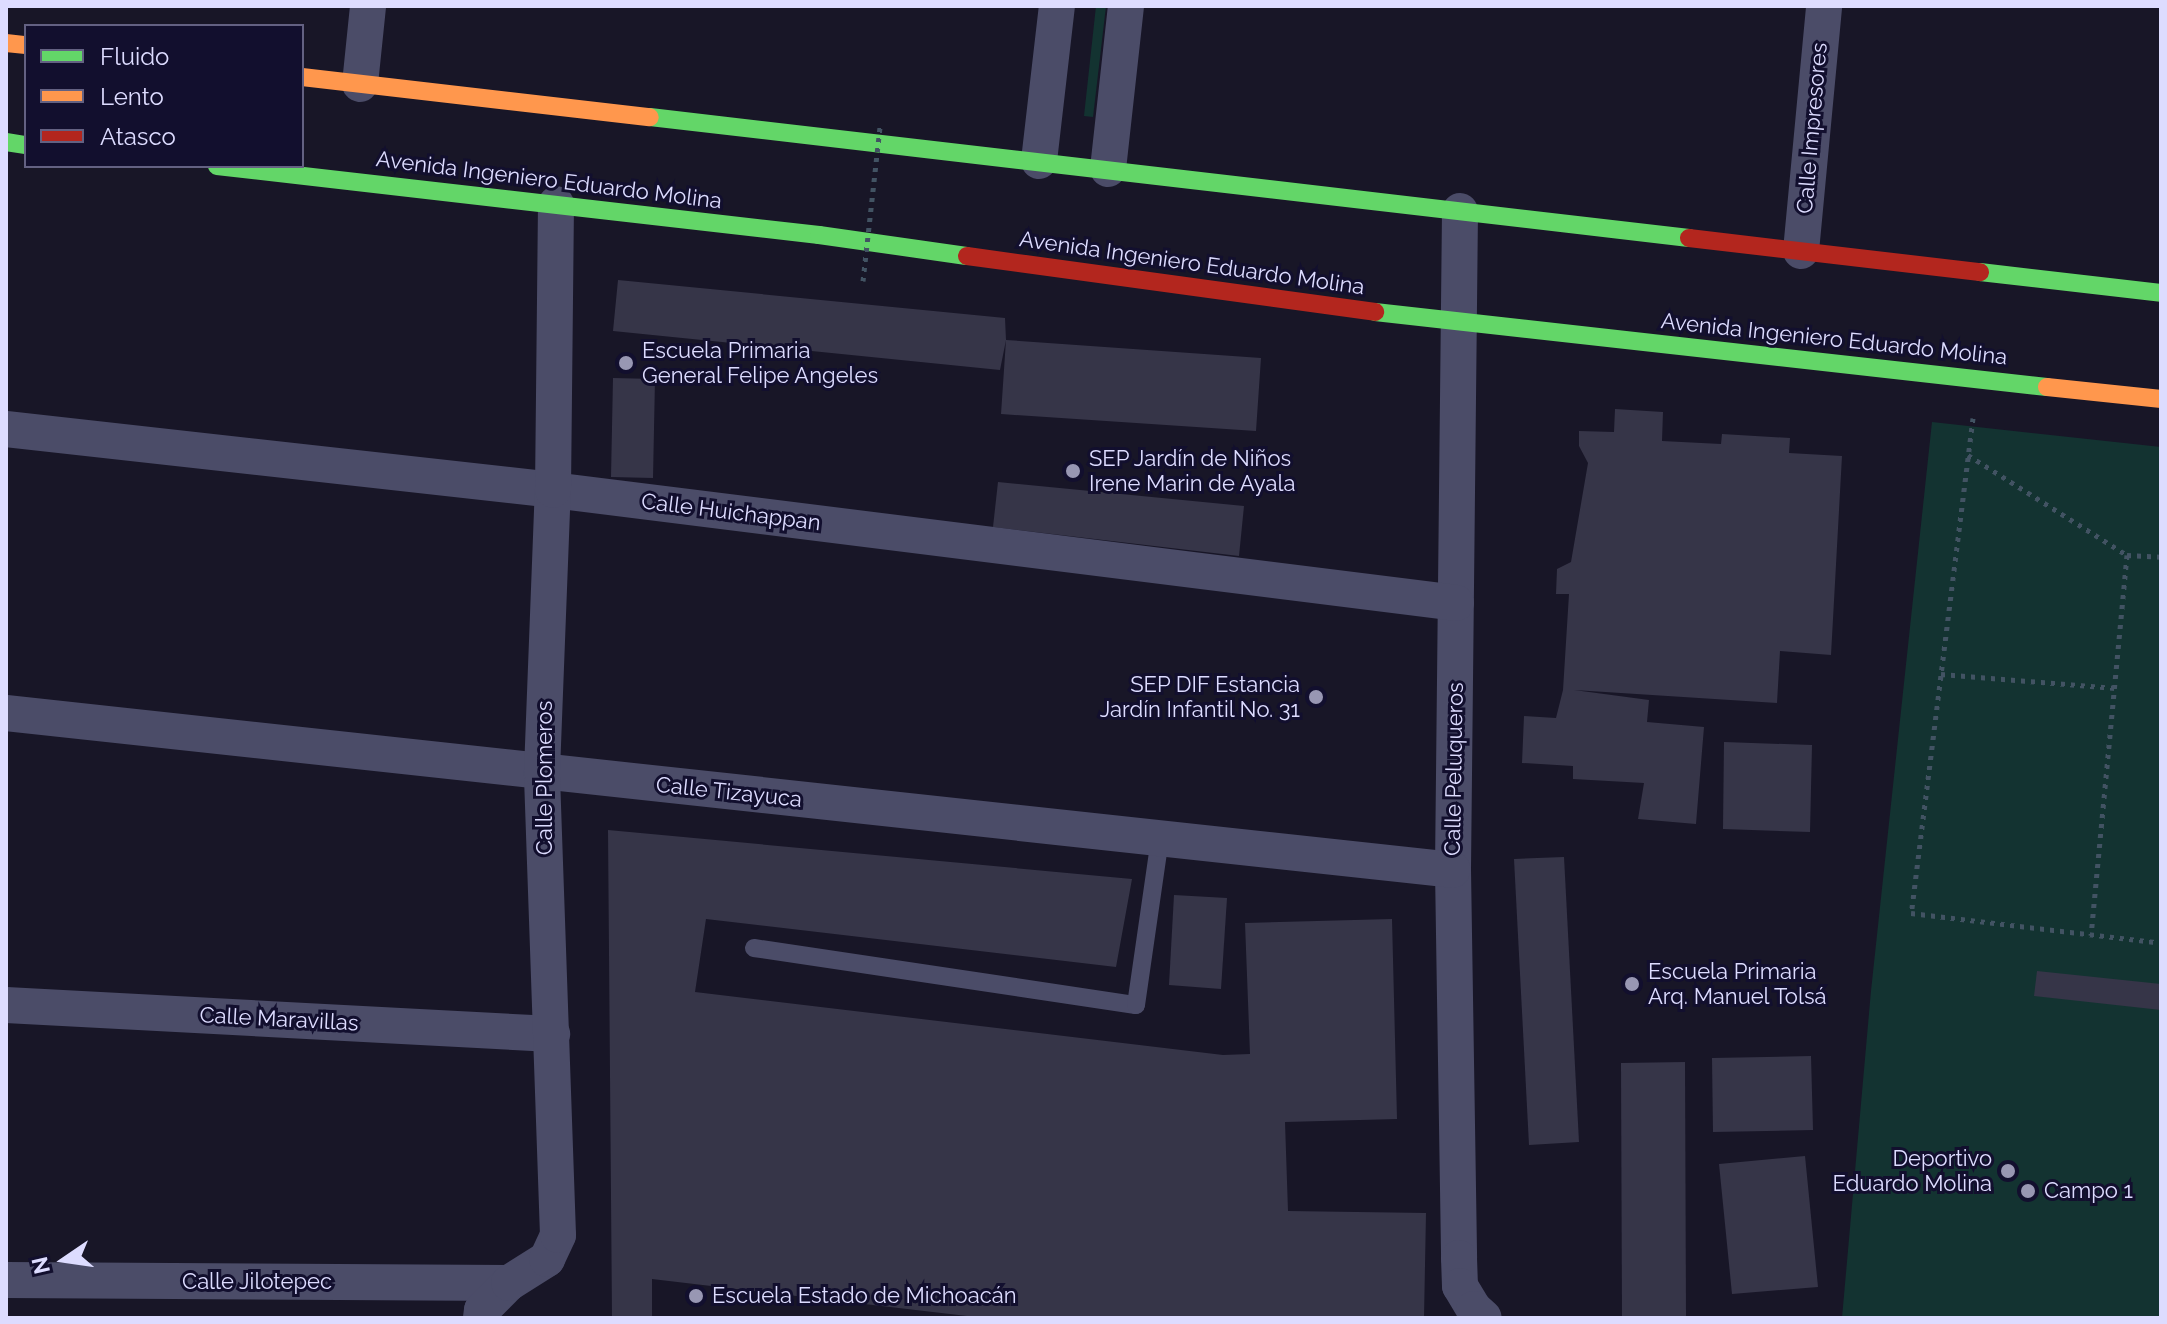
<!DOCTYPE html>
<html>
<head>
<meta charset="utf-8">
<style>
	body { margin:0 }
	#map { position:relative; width:2167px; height:1324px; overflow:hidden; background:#181627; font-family:Raleway,sans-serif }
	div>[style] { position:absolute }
	.green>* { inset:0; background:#133331 }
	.building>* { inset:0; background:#363548 }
	.path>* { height:5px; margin-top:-2.5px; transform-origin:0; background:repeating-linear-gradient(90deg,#425363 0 4px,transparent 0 10px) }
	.lane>* { height:18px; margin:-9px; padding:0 9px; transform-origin:9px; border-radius:9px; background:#4b4c68 }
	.street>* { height:36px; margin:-18px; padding:0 18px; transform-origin:18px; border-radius:18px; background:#4b4c68 }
	.fast>* { height:18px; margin:-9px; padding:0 9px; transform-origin:9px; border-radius:9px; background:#63d668 }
	.slow>* { height:18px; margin:-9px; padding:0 9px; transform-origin:9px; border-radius:9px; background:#ff974d }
	.jam>* { height:18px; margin:-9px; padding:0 9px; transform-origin:9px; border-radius:9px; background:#b3261e }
	.path-bridge>* { height:5px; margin-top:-2.5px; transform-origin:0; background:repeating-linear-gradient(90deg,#425363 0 4px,transparent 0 10px) }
	.dots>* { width:22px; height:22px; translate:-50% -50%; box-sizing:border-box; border:4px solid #120f2e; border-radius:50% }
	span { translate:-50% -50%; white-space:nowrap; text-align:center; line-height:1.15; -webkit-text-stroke:6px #120f2e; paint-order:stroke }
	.street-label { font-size:22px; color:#dddcff }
	.poi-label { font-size:22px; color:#dddcff }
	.left { translate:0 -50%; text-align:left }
	.right { translate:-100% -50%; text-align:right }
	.frame { position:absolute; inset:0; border:8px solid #dddcff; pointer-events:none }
	.legend { position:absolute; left:24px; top:24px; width:280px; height:144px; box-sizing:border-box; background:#120f2e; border:2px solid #636182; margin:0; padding:10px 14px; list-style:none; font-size:24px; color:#dddcff }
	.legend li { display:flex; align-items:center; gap:16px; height:40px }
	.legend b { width:40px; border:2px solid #636182 }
	.north { position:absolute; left:24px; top:1220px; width:80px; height:80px; -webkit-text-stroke:6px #120f2e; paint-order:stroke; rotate:257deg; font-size:22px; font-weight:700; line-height:32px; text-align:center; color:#dddcff }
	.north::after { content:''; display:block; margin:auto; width:28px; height:36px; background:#dddcff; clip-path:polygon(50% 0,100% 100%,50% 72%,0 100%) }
</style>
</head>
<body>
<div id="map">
	<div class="green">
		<i style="clip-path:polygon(1096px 6px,1106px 6px,1093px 117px,1084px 116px)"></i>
		<i style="clip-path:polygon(1932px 422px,2161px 447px,2161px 1318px,1842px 1318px,1871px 991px)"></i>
	</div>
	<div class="building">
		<i style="clip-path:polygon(618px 280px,1005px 318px,1006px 340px,1261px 358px,1256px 431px,1001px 414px,1006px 340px,1000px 370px,613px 331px)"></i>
		<i style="clip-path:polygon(613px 378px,655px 379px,653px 478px,611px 477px)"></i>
		<i style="clip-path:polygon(1615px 409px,1663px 412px,1662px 441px,1721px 444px,1722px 434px,1790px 438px,1789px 453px,1842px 456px,1831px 655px,1780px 651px,1777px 703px,1574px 690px,1649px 700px,1647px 722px,1704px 727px,1696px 824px,1638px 819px,1644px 783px,1573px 779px,1573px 766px,1522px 763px,1524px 716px,1556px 718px,1563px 690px,1569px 594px,1556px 594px,1557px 569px,1571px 562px,1588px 463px,1579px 446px,1579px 431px,1614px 432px)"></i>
		<i style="clip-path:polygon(998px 482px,1244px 506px,1239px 556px,993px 527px)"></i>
		<i style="clip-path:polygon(1724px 742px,1812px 745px,1810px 832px,1723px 829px)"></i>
		<i style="clip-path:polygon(608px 830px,1132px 879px,1116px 967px,706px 919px,695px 992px,1223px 1055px,1250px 1054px,1245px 923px,1392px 919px,1397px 1119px,1285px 1122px,1288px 1211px,1426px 1213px,1424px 1318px,984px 1318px,652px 1279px,652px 1318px,612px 1318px)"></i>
		<i style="clip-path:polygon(1564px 857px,1579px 1142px,1529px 1145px,1514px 859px)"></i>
		<i style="clip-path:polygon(1174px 895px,1227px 898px,1221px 989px,1169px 985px)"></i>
		<i style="clip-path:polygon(2037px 971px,2161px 984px,2161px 1010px,2034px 996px)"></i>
		<i style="clip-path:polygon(1811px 1056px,1813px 1130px,1713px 1132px,1712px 1058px)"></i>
		<i style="clip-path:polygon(1685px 1062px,1686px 1318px,1622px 1318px,1621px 1063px)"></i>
		<i style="clip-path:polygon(1805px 1156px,1818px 1287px,1732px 1294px,1719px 1164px)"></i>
	</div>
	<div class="path">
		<i style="left:1973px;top:418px;width:499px;rotate:97.1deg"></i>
		<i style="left:1911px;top:913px;width:252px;rotate:6.8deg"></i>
		<i style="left:1968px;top:455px;width:188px;rotate:32.2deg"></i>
		<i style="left:2127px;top:555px;width:382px;rotate:95.4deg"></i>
		<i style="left:2127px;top:555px;width:34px;rotate:3deg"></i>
		<i style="left:1941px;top:674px;width:175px;rotate:4.6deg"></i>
	</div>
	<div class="lane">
		<i style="left:754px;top:948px;width:386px;rotate:8.5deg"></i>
		<i style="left:1136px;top:1005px;width:169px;rotate:-81.8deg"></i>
	</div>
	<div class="street">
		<i style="left:360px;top:84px;width:78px;rotate:-84.1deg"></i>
		<i style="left:1039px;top:161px;width:156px;rotate:-83.4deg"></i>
		<i style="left:1108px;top:169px;width:164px;rotate:-83.7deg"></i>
		<i style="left:1460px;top:211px;width:659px;rotate:90.61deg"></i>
		<i style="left:1453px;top:870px;width:388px;rotate:89.1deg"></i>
		<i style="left:1459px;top:1258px;width:28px;rotate:88deg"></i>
		<i style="left:1460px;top:1286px;width:27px;rotate:59deg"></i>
		<i style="left:1474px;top:1309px;width:13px;rotate:42deg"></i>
		<i style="left:1801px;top:251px;width:246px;rotate:-84.6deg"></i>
		<i style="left:6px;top:429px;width:550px;rotate:6.36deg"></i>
		<i style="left:553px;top:490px;width:910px;rotate:7.13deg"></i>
		<i style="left:6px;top:713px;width:1455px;rotate:6.19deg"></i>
		<i style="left:6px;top:1005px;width:547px;rotate:3.04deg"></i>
		<i style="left:6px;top:1280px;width:503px;rotate:0.34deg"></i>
		<i style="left:481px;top:1318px;width:8px;rotate:-83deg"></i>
		<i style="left:482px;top:1310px;width:38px;rotate:-45deg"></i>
		<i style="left:509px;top:1283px;width:45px;rotate:-32.3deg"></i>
		<i style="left:547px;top:1259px;width:26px;rotate:-65deg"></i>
		<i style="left:558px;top:1235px;width:464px;rotate:-92deg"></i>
		<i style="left:542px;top:771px;width:281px;rotate:-87.8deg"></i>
		<i style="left:553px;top:490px;width:286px;rotate:-89.4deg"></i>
	</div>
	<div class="fast">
		<i style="left:650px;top:117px;width:1046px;rotate:6.64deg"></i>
		<i style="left:6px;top:142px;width:20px;rotate:9deg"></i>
		<i style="left:217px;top:166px;width:606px;rotate:6.54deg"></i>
		<i style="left:819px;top:235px;width:149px;rotate:8.1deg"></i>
		<i style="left:1980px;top:272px;width:182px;rotate:6.6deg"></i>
		<i style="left:1375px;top:312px;width:676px;rotate:6.37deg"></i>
	</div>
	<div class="slow">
		<i style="left:6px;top:43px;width:20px;rotate:6deg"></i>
		<i style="left:302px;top:77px;width:350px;rotate:6.6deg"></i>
		<i style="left:2047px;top:387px;width:115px;rotate:6deg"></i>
	</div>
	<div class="jam">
		<i style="left:1689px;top:238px;width:293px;rotate:6.7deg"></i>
		<i style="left:967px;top:256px;width:412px;rotate:7.8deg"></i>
	</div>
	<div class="path-bridge">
		<i style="left:863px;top:281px;width:156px;rotate:-83.7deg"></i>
	</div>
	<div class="dots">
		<i style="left:626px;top:363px;background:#9897b3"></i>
		<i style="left:1073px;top:471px;background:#9897b3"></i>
		<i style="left:1316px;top:697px;background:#9897b3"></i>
		<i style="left:1632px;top:984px;background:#9897b3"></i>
		<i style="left:2008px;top:1171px;background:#9897b3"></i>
		<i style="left:2028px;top:1191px;background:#9897b3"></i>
		<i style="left:696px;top:1296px;background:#9897b3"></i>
	</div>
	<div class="street-label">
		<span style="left:1812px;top:128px;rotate:-85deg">Calle Impresores</span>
		<span style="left:549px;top:180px;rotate:7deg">Avenida Ingeniero Eduardo Molina</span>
		<span style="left:1192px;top:263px;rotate:8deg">Avenida Ingeniero Eduardo Molina</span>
		<span style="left:1834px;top:339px;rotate:6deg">Avenida Ingeniero Eduardo Molina</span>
		<span style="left:731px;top:512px;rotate:7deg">Calle Huichappan</span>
		<span style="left:1454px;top:769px;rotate:-89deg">Calle Peluqueros</span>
		<span style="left:545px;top:778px;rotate:-90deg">Calle Plomeros</span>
		<span style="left:729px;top:792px;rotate:6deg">Calle Tizayuca</span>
		<span style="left:279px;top:1019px;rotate:3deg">Calle Maravillas</span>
		<span style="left:257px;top:1282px">Calle Jilotepec</span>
	</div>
	<div class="poi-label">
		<span class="left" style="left:642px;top:363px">Escuela Primaria<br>General Felipe Angeles</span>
		<span class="left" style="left:1089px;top:471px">SEP Jardín de Niños<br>Irene Marin de Ayala</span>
		<span class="right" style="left:1300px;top:697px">SEP DIF Estancia<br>Jardín Infantil No. 31</span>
		<span class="left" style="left:1648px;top:984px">Escuela Primaria<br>Arq. Manuel Tolsá</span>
		<span class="right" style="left:1992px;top:1171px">Deportivo<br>Eduardo Molina</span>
		<span class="left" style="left:2044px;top:1191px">Campo 1</span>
		<span class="left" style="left:712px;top:1296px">Escuela Estado de Michoacán</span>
	</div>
	<div class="frame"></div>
	<ul class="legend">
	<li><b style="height:10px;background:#63d668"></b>Fluido</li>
	<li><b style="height:10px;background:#ff974d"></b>Lento</li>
	<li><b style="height:10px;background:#b3261e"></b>Atasco</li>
	</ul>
	<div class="north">N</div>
</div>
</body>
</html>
